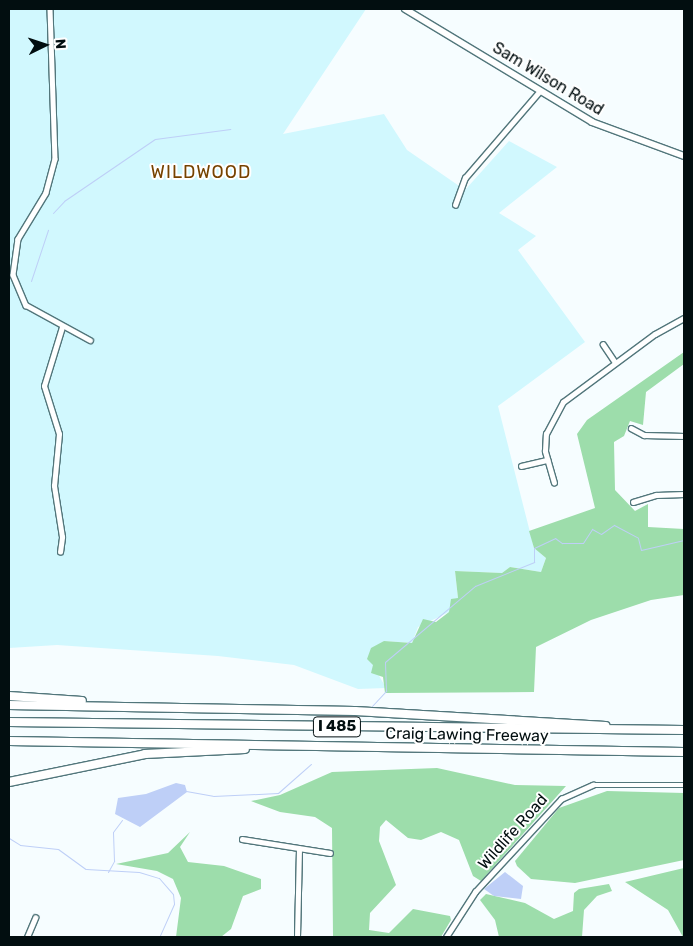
<!DOCTYPE html>
<html>
<head>
<meta charset="utf-8">
<style>
	body { margin:0 }
	#map { position:relative; width:693px; height:946px; overflow:hidden; background:#f6fdff; font-family:Rubik,sans-serif }
	div>[style] { position:absolute }
	.built>* { inset:0; background:#d1f8fe }
	.forest>* { inset:0; background:#9dddab }
	.water>* { inset:0; background:#becff7 }
	.stream>* { height:1px; margin:-0.5px; padding:0 0.5px; transform-origin:0.5px; border-radius:0.5px; background:#becff7 }
	.roads { filter:drop-shadow(1px 0 #52767b) drop-shadow(-1px 0 #52767b) drop-shadow(0 1px #52767b) drop-shadow(0 -1px #52767b) }
	.street>* { height:4.5px; margin:-2.25px; padding:0 2.25px; transform-origin:2.25px; border-radius:2.25px; background:#fff }
	.secondary>* { height:6px; margin:-3px; padding:0 3px; transform-origin:3px; border-radius:3px; background:#fff }
	.highway>* { height:8px; margin:-4px; padding:0 4px; transform-origin:4px; border-radius:4px; background:#fff }
	span { translate:-50% -50%; white-space:nowrap; text-align:center; line-height:1.15; -webkit-text-stroke:4px #fff; paint-order:stroke }
	.shield-label span { padding:1px 4px; background:#fff; border:1px solid; border-radius:4px; -webkit-text-stroke-width:0 }
	.shield-label { font-size:15px; color:#020e10; font-weight:700 }
	.street-label { font-size:16px; color:#020e10 }
	.neighbourhood-label { font-size:18px; color:#764300; letter-spacing:1px }
	.frame { position:absolute; inset:0; border:10px solid #020e10; pointer-events:none }
	.north { position:absolute; left:20px; top:20px; width:50px; height:50px; -webkit-text-stroke:4px #fff; paint-order:stroke; rotate:86deg; font-size:14px; font-weight:700; line-height:20px; text-align:center; color:#020e10 }
	.north::after { content:''; display:block; margin:auto; width:18px; height:22px; background:#020e10; clip-path:polygon(50% 0,100% 100%,50% 72%,0 100%) }
</style>
</head>
<body>
<div id="map">
	<div class="built">
		<i style="clip-path:polygon(9px 9px,366px 9px,283px 134px,384px 114px,407px 150px,465px 190px,509px 141px,557px 167px,499px 213px,536px 236px,518px 250px,585px 342px,498px 406px,534px 548px,546px 558px,541px 572px,510px 567px,502px 573px,455px 571px,458px 598px,449px 612px,418px 627px,412px 643px,384px 641px,373px 665px,386px 688px,358px 689px,294px 665px,218px 656px,57px 645px,9px 648px)"></i>
	</div>
	<div class="forest">
		<i style="clip-path:polygon(684px 352px,684px 364px,646px 392px,643px 425px,630px 421px,624px 436px,614px 442px,615px 490px,635px 511px,648px 504px,648px 527px,684px 529px,684px 595px,651px 600px,591px 620px,536px 647px,534px 692px,385px 693px,383px 677px,371px 673px,373px 665px,367px 659px,371px 648px,384px 641px,412px 643px,423px 619px,436px 622px,449px 612px,451px 599px,458px 598px,455px 571px,502px 573px,510px 567px,541px 572px,546px 558px,534px 548px,529px 531px,595px 508px,577px 434px,587px 420px)"></i>
		<i style="clip-path:polygon(437px 768px,515px 785px,566px 786px,481px 881px,473px 876px,459px 840px,441px 832px,421px 840px,408px 838px,386px 820px,380px 827px,379px 841px,396px 885px,370px 913px,369px 930px,389px 933px,413px 909px,450px 916px,451px 920px,441px 937px,333px 937px,332px 828px,315px 817px,280px 812px,251px 801px,280px 795px,332px 772px)"></i>
		<i style="clip-path:polygon(607px 791px,684px 793px,684px 860px,575px 883px,531px 879px,517px 866px,515px 861px,559px 808px)"></i>
		<i style="clip-path:polygon(190px 832px,180px 847px,188px 862px,224px 866px,261px 879px,261px 889px,243px 896px,231px 929px,221px 937px,176px 937px,181px 898px,173px 879px,157px 871px,116px 864px,168px 853px)"></i>
		<i style="clip-path:polygon(684px 868px,684px 937px,683px 937px,668px 910px,625px 882px)"></i>
		<i style="clip-path:polygon(609px 884px,612px 891px,597px 896px,584px 910px,582px 937px,499px 937px,495px 920px,480px 900px,486px 894px,525px 903px,554px 919px,573px 911px,574px 893px,579px 889px)"></i>
	</div>
	<div class="water">
		<i style="clip-path:polygon(176px 783px,185px 785px,187px 792px,140px 827px,115px 814px,118px 798px,146px 794px)"></i>
		<i style="clip-path:polygon(505px 872px,523px 886px,521px 899px,494px 896px,484px 889px)"></i>
	</div>
	<div class="stream">
		<i style="left:53px;top:213px;width:16px;rotate:-47deg"></i>
		<i style="left:64px;top:201px;width:110px;rotate:-34.3deg"></i>
		<i style="left:155px;top:139px;width:76px;rotate:-7.6deg"></i>
		<i style="left:31px;top:281px;width:54px;rotate:-71.6deg"></i>
		<i style="left:372px;top:706px;width:21px;rotate:-47deg"></i>
		<i style="left:386px;top:691px;width:29px;rotate:-92deg"></i>
		<i style="left:385px;top:662px;width:118px;rotate:-40.2deg"></i>
		<i style="left:475px;top:586px;width:64px;rotate:-22.1deg"></i>
		<i style="left:534px;top:562px;width:14px;rotate:-90deg"></i>
		<i style="left:534px;top:548px;width:23px;rotate:-25deg"></i>
		<i style="left:555px;top:538px;width:9px;rotate:36deg"></i>
		<i style="left:562px;top:543px;width:21px"></i>
		<i style="left:583px;top:543px;width:17px;rotate:-57deg"></i>
		<i style="left:592px;top:529px;width:10px;rotate:29deg"></i>
		<i style="left:601px;top:534px;width:16px;rotate:-35deg"></i>
		<i style="left:614px;top:525px;width:27px;rotate:28deg"></i>
		<i style="left:638px;top:538px;width:12px;rotate:76deg"></i>
		<i style="left:641px;top:550px;width:44px;rotate:-13.1deg"></i>
		<i style="left:186px;top:791px;width:27px;rotate:10deg"></i>
		<i style="left:213px;top:796px;width:65px;rotate:-2.6deg"></i>
		<i style="left:278px;top:793px;width:44px;rotate:-41.3deg"></i>
		<i style="left:9px;top:838px;width:13px;rotate:32deg"></i>
		<i style="left:20px;top:845px;width:38px;rotate:6deg"></i>
		<i style="left:58px;top:849px;width:34px;rotate:36deg"></i>
		<i style="left:86px;top:869px;width:53px;rotate:3.2deg"></i>
		<i style="left:139px;top:872px;width:21px;rotate:17deg"></i>
		<i style="left:159px;top:878px;width:21px;rotate:49deg"></i>
		<i style="left:173px;top:894px;width:10px;rotate:84deg"></i>
		<i style="left:174px;top:904px;width:36px;rotate:114deg"></i>
		<i style="left:108px;top:872px;width:13px;rotate:-61deg"></i>
		<i style="left:114px;top:861px;width:29px;rotate:-92deg"></i>
		<i style="left:113px;top:832px;width:15px;rotate:-53deg"></i>
	</div>
	<div class="roads">
		<div class="street">
			<i style="left:50px;top:9px;width:150px;rotate:88.1deg"></i>
			<i style="left:55px;top:159px;width:35px;rotate:105deg"></i>
			<i style="left:46px;top:193px;width:54px;rotate:121.3deg"></i>
			<i style="left:18px;top:239px;width:36px;rotate:98deg"></i>
			<i style="left:13px;top:275px;width:33px;rotate:67deg"></i>
			<i style="left:26px;top:305px;width:73px;rotate:28.7deg"></i>
			<i style="left:455px;top:205px;width:29px;rotate:-70deg"></i>
			<i style="left:465px;top:178px;width:113px;rotate:-49.3deg"></i>
			<i style="left:603px;top:344px;width:22px;rotate:56deg"></i>
			<i style="left:631px;top:428px;width:15px;rotate:28deg"></i>
			<i style="left:644px;top:435px;width:40px;rotate:1.4deg"></i>
			<i style="left:521px;top:466px;width:27px;rotate:-13deg"></i>
			<i style="left:554px;top:483px;width:33px;rotate:-106deg"></i>
			<i style="left:545px;top:451px;width:17px;rotate:-87deg"></i>
			<i style="left:546px;top:434px;width:36px;rotate:-62deg"></i>
			<i style="left:563px;top:402px;width:114px;rotate:-36.5deg"></i>
			<i style="left:655px;top:334px;width:33px;rotate:-29deg"></i>
			<i style="left:633px;top:502px;width:24px;rotate:-17deg"></i>
			<i style="left:656px;top:495px;width:28px;rotate:-2deg"></i>
			<i style="left:60px;top:552px;width:15px;rotate:-82deg"></i>
			<i style="left:62px;top:537px;width:52px;rotate:-98.9deg"></i>
			<i style="left:54px;top:486px;width:52px;rotate:-84.5deg"></i>
			<i style="left:59px;top:434px;width:50px;rotate:-107.4deg"></i>
			<i style="left:44px;top:386px;width:62px;rotate:-73deg"></i>
			<i style="left:242px;top:839px;width:89px;rotate:9deg"></i>
			<i style="left:27px;top:937px;width:21px;rotate:-67deg"></i>
			<i style="left:297px;top:937px;width:88px;rotate:-88.7deg"></i>
			<i style="left:446px;top:937px;width:54px;rotate:-57.2deg"></i>
			<i style="left:475px;top:892px;width:127px;rotate:-47.2deg"></i>
			<i style="left:561px;top:799px;width:35px;rotate:-24deg"></i>
			<i style="left:593px;top:785px;width:91px"></i>
		</div>
		<div class="secondary">
			<i style="left:405px;top:9px;width:218px;rotate:31.1deg"></i>
			<i style="left:592px;top:122px;width:98px;rotate:20.3deg"></i>
		</div>
		<div class="highway">
			<i style="left:9px;top:696px;width:73px;rotate:3.9deg"></i>
			<i style="left:9px;top:705px;width:346px;rotate:1deg"></i>
			<i style="left:355px;top:711px;width:251px;rotate:3.4deg"></i>
			<i style="left:9px;top:722px;width:675px;rotate:0.68deg"></i>
			<i style="left:9px;top:741px;width:675px;rotate:0.93deg"></i>
			<i style="left:9px;top:782px;width:139px;rotate:-11.6deg"></i>
			<i style="left:145px;top:754px;width:100px;rotate:-2.9deg"></i>
		</div>
	</div>
	<div class="shield-label">
		<span style="left:337px;top:727px">I 485</span>
	</div>
	<div class="street-label">
		<span style="left:548px;top:79px;rotate:31deg">Sam Wilson Road</span>
		<span style="left:467px;top:735px;rotate:1deg">Craig Lawing Freeway</span>
		<span style="left:513px;top:832px;rotate:-48deg">Wildlife Road</span>
	</div>
	<div class="neighbourhood-label">
		<span style="left:201px;top:172px">WILDWOOD</span>
	</div>
	<div class="frame"></div>
	<div class="north">N</div>
</div>
</body>
</html>
